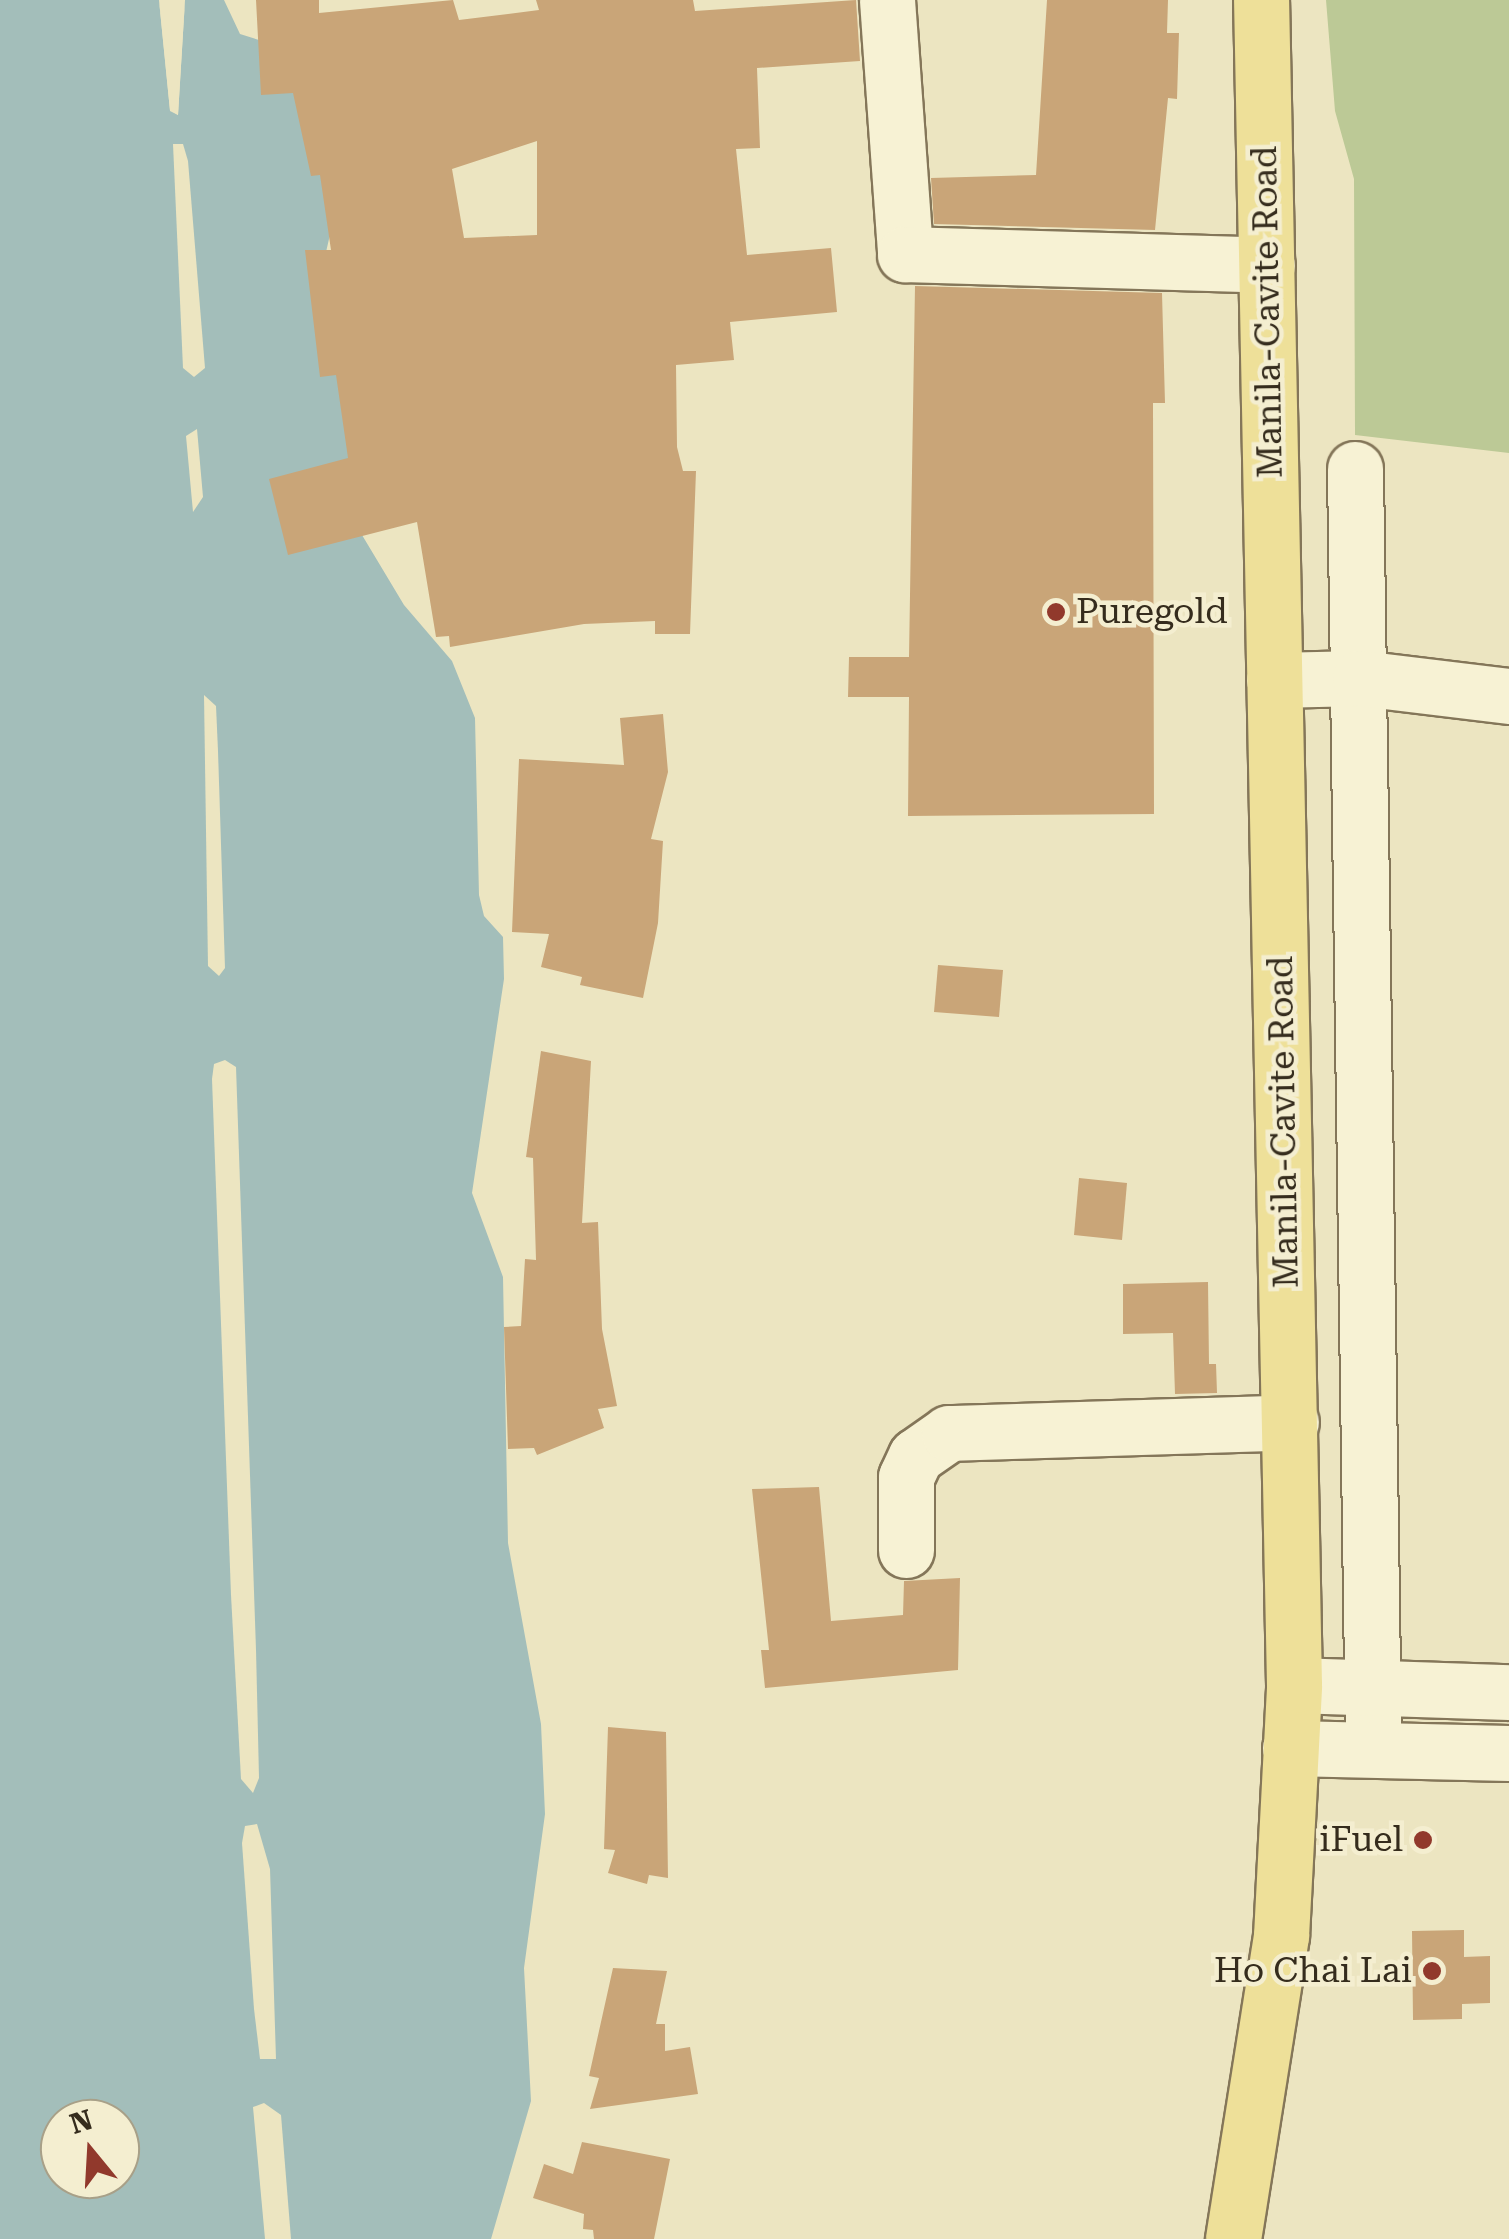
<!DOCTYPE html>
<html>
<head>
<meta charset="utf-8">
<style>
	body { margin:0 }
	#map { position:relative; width:1509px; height:2239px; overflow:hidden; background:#ece5c1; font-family:"Roboto Serif",serif }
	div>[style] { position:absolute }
	.green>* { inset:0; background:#bcc996 }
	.water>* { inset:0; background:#a3beba }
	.pier>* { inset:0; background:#ece5c1 }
	.building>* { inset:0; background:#c9a578 }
	.roads { filter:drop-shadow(2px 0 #847659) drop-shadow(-2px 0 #847659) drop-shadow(0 2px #847659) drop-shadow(0 -2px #847659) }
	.minor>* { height:55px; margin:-27.5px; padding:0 27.5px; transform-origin:27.5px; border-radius:27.5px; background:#f7f2d4 }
	.major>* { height:55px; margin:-27.5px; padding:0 27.5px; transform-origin:27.5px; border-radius:27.5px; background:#eee099 }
	.dots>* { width:28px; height:28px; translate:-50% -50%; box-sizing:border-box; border:5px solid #f4eed0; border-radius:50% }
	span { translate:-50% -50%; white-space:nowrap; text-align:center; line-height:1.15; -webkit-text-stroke:9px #f4eed0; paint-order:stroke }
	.street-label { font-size:35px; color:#352c1d }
	.poi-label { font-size:35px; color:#352c1d }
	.left { translate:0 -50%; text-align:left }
	.right { translate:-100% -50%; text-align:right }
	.north { position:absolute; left:40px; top:2099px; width:100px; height:100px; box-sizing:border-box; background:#f4eed0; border:2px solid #a8a088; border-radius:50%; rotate:342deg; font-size:28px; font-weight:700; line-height:40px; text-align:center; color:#352c1d }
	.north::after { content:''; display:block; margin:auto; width:35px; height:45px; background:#91392c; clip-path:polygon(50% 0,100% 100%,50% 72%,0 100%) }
</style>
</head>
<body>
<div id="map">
	<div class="green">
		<i style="clip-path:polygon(1326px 0,1509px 0,1509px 453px,1355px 435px,1354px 179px,1335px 111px)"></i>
	</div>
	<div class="water">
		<i style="clip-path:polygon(evenodd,0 0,159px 0,170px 110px,178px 115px,185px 0,224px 0,240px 34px,259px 40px,301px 87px,337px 204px,321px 274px,360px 353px,347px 510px,404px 605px,452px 661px,475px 718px,479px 895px,484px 916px,503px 937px,504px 979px,472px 1193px,503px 1277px,508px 1543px,541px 1724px,545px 1814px,524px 1968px,531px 2101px,491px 2239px,0 2239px,0 0,60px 2119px,120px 2119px,120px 2179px,60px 2179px,60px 2119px)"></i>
	</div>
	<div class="pier">
		<i style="clip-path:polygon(159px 0,175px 108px,185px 0,178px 115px,170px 111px)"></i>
		<i style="clip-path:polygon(173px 144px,183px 144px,188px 161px,205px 368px,194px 377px,183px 368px)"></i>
		<i style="clip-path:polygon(197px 429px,203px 497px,193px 512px,186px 436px)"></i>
		<i style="clip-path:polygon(204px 695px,216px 706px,218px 751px,225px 968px,219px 976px,208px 966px)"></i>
		<i style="clip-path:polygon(225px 1060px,236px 1067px,256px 1650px,259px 1778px,253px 1793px,241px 1779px,231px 1595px,212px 1079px,214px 1064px)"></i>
		<i style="clip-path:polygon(257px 1824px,270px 1869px,276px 2059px,260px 2059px,254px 2009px,242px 1843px,245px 1826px)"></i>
		<i style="clip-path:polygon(264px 2103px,281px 2115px,291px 2239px,265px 2239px,253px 2107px)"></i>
	</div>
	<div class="building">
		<i style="clip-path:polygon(evenodd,256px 0,319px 0,319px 13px,453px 0,459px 20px,539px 10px,536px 0,693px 0,695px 11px,856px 0,860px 61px,757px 68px,760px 148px,736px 149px,747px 255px,831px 248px,837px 312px,730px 322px,734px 360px,676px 365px,677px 447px,683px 471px,696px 471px,690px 634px,655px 634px,655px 621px,584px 624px,450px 647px,449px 636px,436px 637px,417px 522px,288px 555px,269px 479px,348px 458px,336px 375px,320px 377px,305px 250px,331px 250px,320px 175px,311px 176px,293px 93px,261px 95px,256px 0,537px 141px,537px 235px,464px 238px,452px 169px,537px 141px)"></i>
		<i style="clip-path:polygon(1047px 0,1168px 0,1167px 33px,1179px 33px,1177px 99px,1168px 98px,1155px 230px,934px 224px,931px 178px,1036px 175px)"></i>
		<i style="clip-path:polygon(915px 286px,1162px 293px,1165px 403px,1153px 403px,1154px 814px,908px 816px,909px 697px,848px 697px,849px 657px,909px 657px)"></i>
		<i style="clip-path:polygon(663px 714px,668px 772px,651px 839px,663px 841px,658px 923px,643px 998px,580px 985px,582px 977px,541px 967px,549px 934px,512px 932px,519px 759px,624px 765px,620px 718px)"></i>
		<i style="clip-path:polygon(938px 965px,1003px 970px,999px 1017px,934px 1012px)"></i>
		<i style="clip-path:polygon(541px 1051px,591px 1061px,582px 1223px,598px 1222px,602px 1329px,617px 1406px,598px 1409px,604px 1428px,537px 1455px,534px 1448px,508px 1449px,504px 1327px,521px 1326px,525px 1259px,536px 1260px,533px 1158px,526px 1157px)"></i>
		<i style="clip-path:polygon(1079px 1178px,1127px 1183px,1122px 1240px,1074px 1235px)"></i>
		<i style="clip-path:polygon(1208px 1282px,1209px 1364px,1216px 1364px,1217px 1393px,1175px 1394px,1173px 1333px,1123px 1334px,1123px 1284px)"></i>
		<i style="clip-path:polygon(819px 1487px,831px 1621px,903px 1615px,904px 1581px,960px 1578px,958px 1670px,765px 1688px,761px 1650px,769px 1650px,752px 1489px)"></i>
		<i style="clip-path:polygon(608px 1727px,666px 1732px,668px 1878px,649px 1875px,647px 1884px,608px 1873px,615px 1850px,604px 1849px)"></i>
		<i style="clip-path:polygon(1464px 1930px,1464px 1957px,1490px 1956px,1490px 2003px,1462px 2004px,1462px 2019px,1413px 2020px,1412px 1931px)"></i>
		<i style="clip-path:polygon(613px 1968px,667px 1971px,656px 2024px,665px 2024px,665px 2051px,690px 2047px,698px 2094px,590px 2109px,599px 2078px,589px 2076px)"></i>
		<i style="clip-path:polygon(582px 2142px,670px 2159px,654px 2239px,594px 2239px,593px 2230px,583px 2229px,584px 2214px,533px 2198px,544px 2164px,573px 2174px)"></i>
	</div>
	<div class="roads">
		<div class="minor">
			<i style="left:887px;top:0;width:255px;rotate:85.9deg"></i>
			<i style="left:905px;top:254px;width:362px;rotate:1.7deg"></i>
			<i style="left:1355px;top:469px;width:1280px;rotate:89.19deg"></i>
			<i style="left:1274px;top:680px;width:86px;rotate:-1.3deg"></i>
			<i style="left:1360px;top:678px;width:150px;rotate:6.9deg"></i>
			<i style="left:906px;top:1550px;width:73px;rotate:-90deg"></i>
			<i style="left:906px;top:1477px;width:23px;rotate:-65deg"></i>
			<i style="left:916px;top:1456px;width:40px;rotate:-34.9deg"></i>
			<i style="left:949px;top:1433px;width:342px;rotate:-1.8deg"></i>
			<i style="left:1294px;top:1685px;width:215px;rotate:1.9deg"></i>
			<i style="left:1290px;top:1748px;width:219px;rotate:1.3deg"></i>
		</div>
		<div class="major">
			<i style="left:1233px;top:2239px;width:307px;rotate:-81deg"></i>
			<i style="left:1281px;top:1936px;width:251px;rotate:-87deg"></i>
			<i style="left:1294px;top:1685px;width:1685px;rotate:-91.12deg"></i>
		</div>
	</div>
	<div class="dots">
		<i style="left:1056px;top:612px;background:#91392c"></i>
		<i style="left:1423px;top:1840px;background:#91392c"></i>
		<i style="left:1432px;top:1971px;background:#91392c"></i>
	</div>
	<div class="street-label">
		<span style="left:1268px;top:312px;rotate:-91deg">Manila-Cavite Road</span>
		<span style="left:1284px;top:1122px;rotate:-91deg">Manila-Cavite Road</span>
	</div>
	<div class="poi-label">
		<span class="left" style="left:1076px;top:612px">Puregold</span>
		<span class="right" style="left:1403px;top:1840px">iFuel</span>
		<span class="right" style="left:1412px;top:1971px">Ho Chai Lai</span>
	</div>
	<div class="north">N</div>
</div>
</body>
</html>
